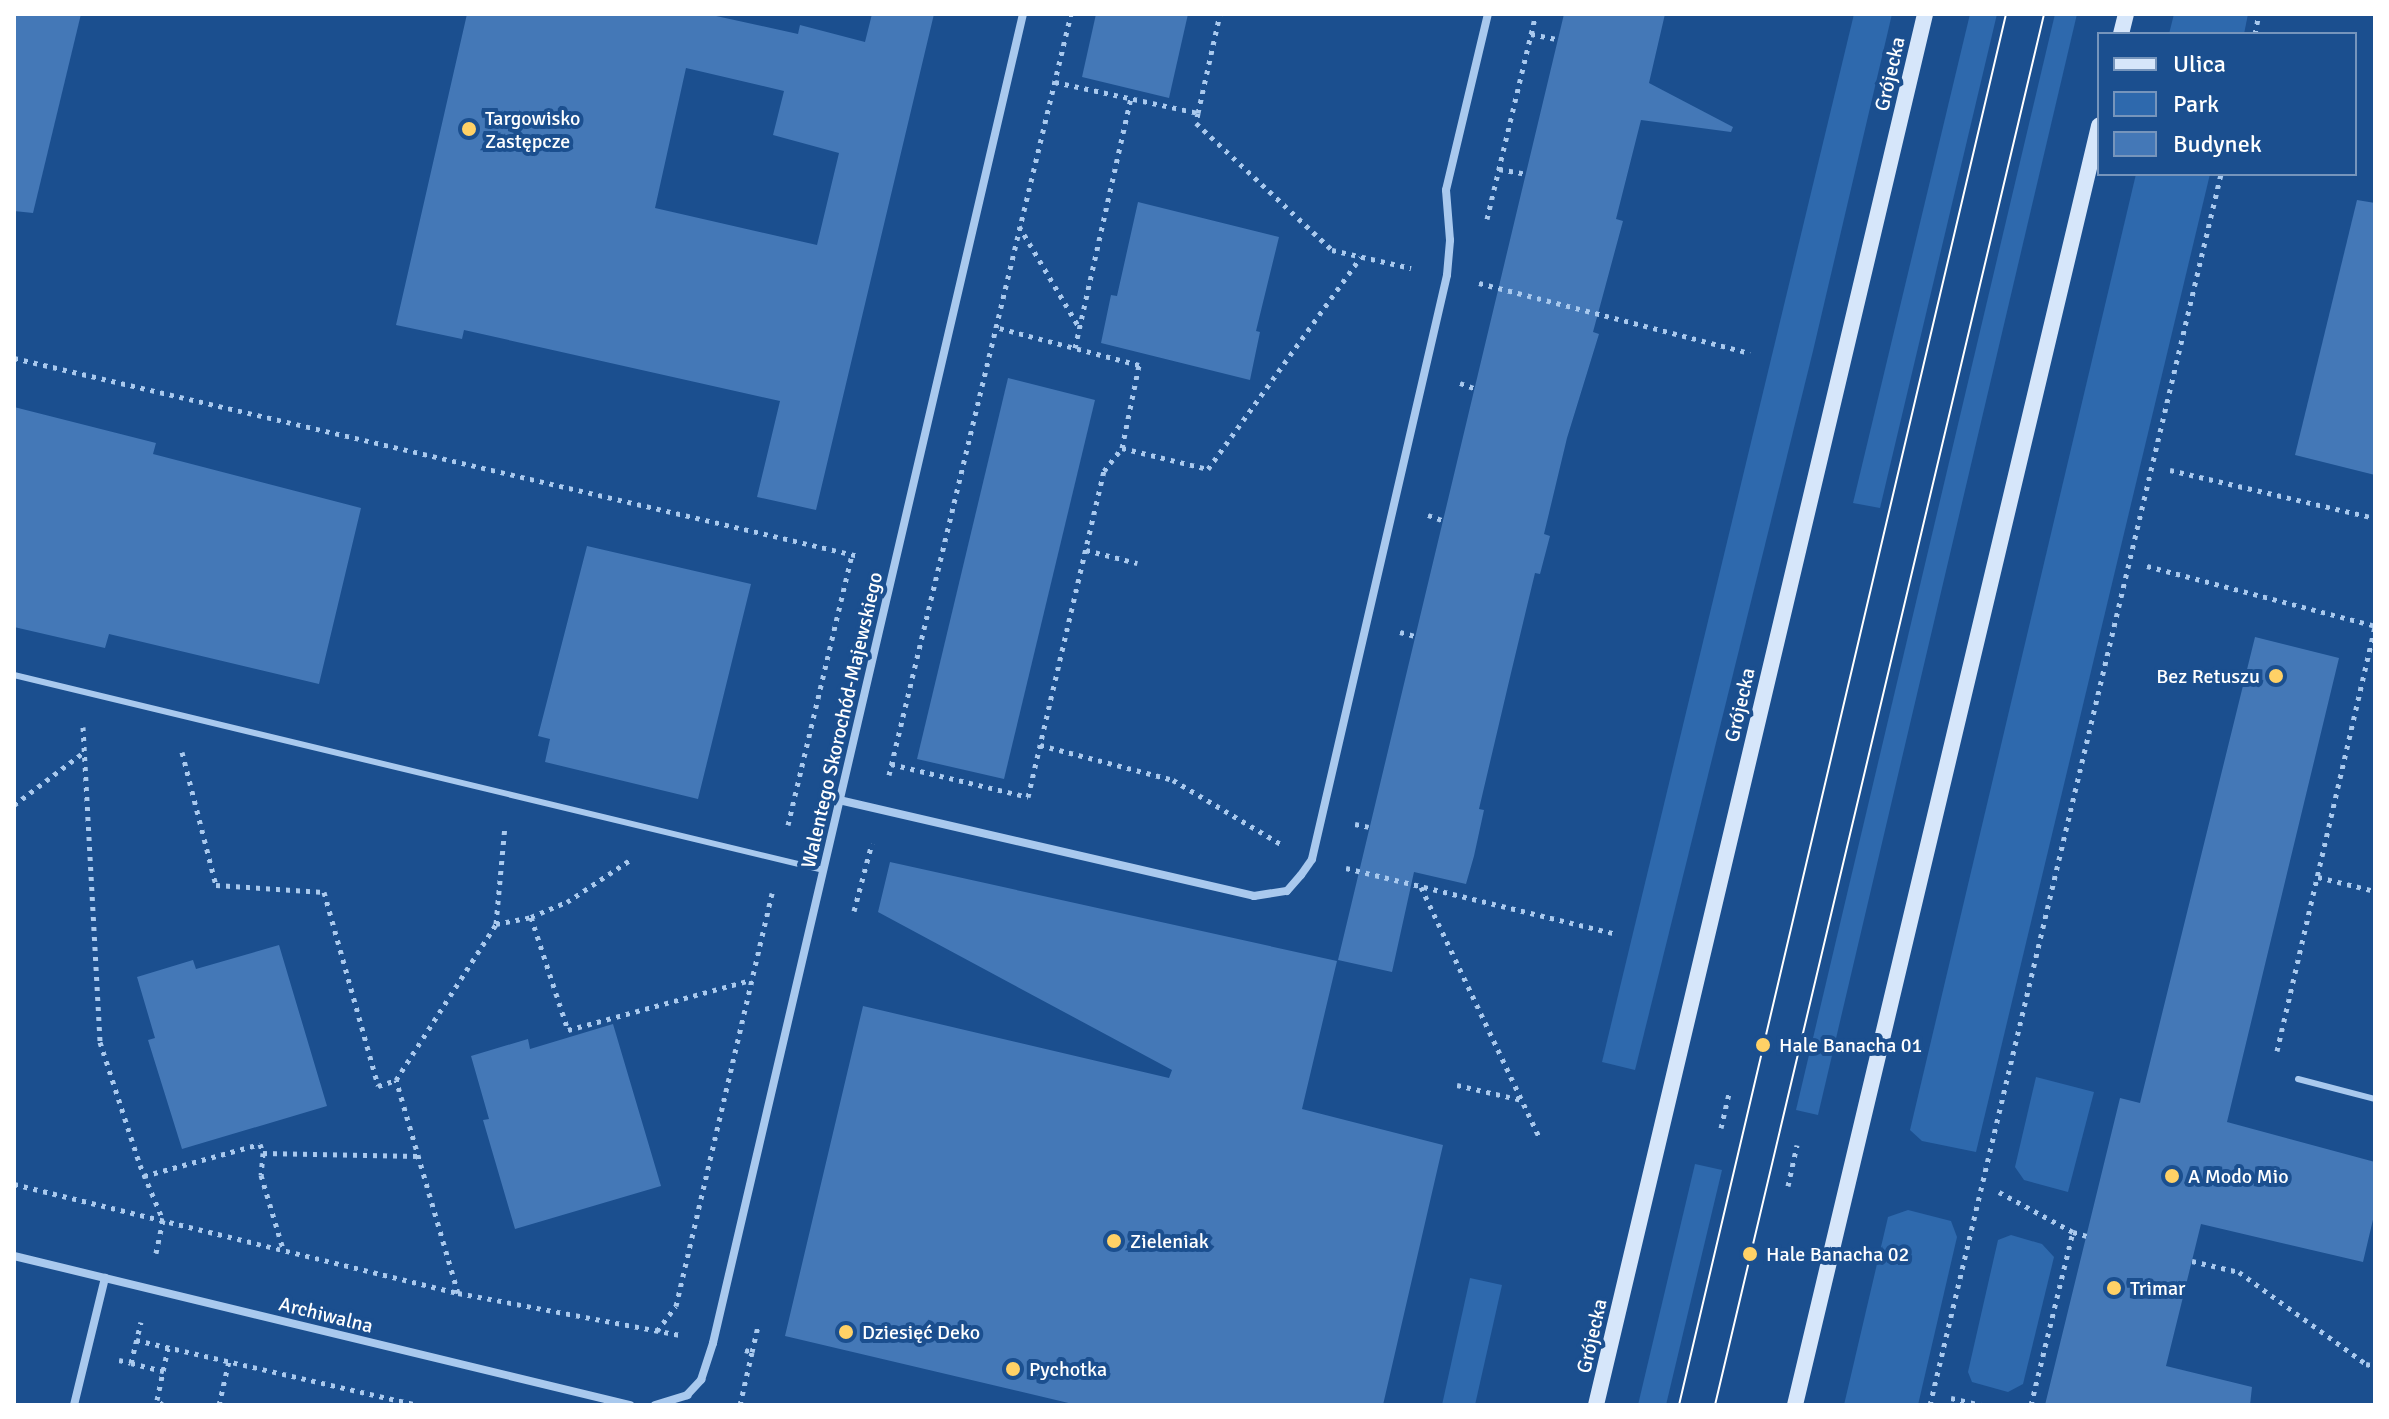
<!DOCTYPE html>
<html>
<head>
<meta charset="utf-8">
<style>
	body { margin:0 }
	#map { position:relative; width:2389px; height:1419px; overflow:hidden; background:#1b4f8f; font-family:Signika,sans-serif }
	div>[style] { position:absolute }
	.green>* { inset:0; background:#2e69ad }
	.building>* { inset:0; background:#4478b7 }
	.path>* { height:5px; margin-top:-2.5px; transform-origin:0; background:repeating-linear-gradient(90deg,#a9c9ee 0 4px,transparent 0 10px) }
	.service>* { height:6px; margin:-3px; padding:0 3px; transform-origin:3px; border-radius:3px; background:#a9c9ee }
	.minor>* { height:8px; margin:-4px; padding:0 4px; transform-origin:4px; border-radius:4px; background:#a9c9ee }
	.secondary>* { height:16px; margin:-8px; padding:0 8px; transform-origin:8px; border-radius:8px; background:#d6e6fa }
	.tram>* { height:2px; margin:-1px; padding:0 1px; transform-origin:1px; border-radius:1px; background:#fff }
	.dots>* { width:22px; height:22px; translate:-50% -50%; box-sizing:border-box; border:4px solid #1b4f8f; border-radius:50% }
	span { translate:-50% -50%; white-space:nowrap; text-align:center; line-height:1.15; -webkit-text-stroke:8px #1b4f8f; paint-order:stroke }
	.street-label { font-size:20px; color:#fff }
	.poi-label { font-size:20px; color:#fff }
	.left { translate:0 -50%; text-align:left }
	.right { translate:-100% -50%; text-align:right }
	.frame { position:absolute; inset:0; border:16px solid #fff; pointer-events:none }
	.legend { position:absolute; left:2097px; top:32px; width:260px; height:144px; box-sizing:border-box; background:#1b4f8f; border:2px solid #7695bc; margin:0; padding:10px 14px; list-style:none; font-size:24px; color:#fff }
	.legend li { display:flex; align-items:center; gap:16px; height:40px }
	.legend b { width:40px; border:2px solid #7695bc }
</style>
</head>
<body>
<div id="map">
	<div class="green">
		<i style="clip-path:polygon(1854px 14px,1892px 14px,1813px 351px,1635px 1070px,1602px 1062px)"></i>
		<i style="clip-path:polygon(1970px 14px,1997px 14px,1880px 508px,1853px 503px)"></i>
		<i style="clip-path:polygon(2055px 14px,2077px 14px,1818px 1115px,1796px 1110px)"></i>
		<i style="clip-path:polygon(2174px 14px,2248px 14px,2244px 34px,2169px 34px)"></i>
		<i style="clip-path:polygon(2136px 174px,2210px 174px,1976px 1152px,1922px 1141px,1910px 1130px)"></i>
		<i style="clip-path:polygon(2036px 1077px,2094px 1092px,2068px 1192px,2024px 1180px,2015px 1167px)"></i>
		<i style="clip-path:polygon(1695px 1164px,1722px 1170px,1666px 1405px,1638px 1405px)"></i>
		<i style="clip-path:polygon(1908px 1210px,1951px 1221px,1957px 1237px,1918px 1405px,1844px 1405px,1888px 1217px)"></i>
		<i style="clip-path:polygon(2011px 1235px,2042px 1244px,2054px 1257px,2023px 1384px,2008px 1392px,1972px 1382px,1968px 1372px,1998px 1240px)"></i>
		<i style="clip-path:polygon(1470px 1278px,1502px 1285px,1475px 1405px,1442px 1405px)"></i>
	</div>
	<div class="building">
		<i style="clip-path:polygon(14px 14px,81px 14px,33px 213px,14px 211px)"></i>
		<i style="clip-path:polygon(evenodd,467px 14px,707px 14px,798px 34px,800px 25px,865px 42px,872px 14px,934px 14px,816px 510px,757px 497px,780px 401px,464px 330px,462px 339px,396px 325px,467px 14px,686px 68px,784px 91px,773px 135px,839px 153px,817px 245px,655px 208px,686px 68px)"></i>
		<i style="clip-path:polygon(1096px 14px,1188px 14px,1169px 98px,1082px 77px)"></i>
		<i style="clip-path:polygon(1564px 14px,1665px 14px,1649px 83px,1733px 127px,1731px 132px,1641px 120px,1616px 219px,1623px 221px,1593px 332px,1599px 334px,1567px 438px,1544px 534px,1550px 536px,1540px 574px,1535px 573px,1511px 673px,1479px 809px,1484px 810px,1474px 856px,1466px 884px,1414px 872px,1392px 972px,1338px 960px)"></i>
		<i style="clip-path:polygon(2357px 200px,2375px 203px,2375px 475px,2295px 455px)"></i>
		<i style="clip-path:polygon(1138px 202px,1279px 237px,1256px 331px,1260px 332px,1250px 380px,1101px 343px,1111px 295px,1117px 296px)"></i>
		<i style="clip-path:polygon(1008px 378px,1095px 400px,1004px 779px,917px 759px)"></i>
		<i style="clip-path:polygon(14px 407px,156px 443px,153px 454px,361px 508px,319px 684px,109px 634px,105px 648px,14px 627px)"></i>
		<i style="clip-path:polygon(587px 546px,751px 584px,698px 799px,545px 762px,550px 739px,538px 736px)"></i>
		<i style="clip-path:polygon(2255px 637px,2339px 658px,2227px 1122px,2375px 1162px,2375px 1211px,2363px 1262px,2201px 1224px,2166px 1366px,2252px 1387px,2250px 1405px,2045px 1405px,2120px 1098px,2140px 1103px)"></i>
		<i style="clip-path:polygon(890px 862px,1337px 961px,1302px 1109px,1443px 1145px,1383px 1405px,1077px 1405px,785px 1336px,863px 1006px,1169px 1078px,1172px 1070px,878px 912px)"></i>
		<i style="clip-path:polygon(279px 945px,327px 1106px,182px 1149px,148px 1040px,155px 1038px,137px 977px,193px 960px,196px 969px)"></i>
		<i style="clip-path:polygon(613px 1024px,661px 1186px,515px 1229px,483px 1120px,489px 1119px,471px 1056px,528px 1039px,530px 1049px)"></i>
	</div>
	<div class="path">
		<i style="left:1531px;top:34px;width:26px;rotate:11deg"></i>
		<i style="left:2255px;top:34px;width:20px;rotate:-79deg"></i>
		<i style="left:1055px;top:82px;width:146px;rotate:12.2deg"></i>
		<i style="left:1198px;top:113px;width:10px;rotate:101deg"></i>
		<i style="left:1196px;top:123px;width:186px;rotate:43deg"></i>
		<i style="left:1332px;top:250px;width:81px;rotate:12.8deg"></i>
		<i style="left:1198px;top:113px;width:101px;rotate:-77.5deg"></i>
		<i style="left:1499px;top:169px;width:27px;rotate:10deg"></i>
		<i style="left:1487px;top:219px;width:211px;rotate:-76.6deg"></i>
		<i style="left:1019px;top:226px;width:117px;rotate:59.3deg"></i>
		<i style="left:1479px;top:283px;width:280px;rotate:14.5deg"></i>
		<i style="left:1075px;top:348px;width:256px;rotate:-77.4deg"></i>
		<i style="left:14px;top:358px;width:868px;rotate:13.19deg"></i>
		<i style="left:1460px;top:383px;width:15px;rotate:20deg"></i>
		<i style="left:1122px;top:448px;width:89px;rotate:13.7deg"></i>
		<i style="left:1208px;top:469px;width:261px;rotate:-54.2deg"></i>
		<i style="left:2170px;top:470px;width:211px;rotate:13.2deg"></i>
		<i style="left:1428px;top:515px;width:15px;rotate:20deg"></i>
		<i style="left:1086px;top:550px;width:53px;rotate:14.3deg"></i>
		<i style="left:2147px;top:566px;width:236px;rotate:14.7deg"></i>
		<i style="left:1400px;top:632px;width:16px;rotate:15deg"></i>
		<i style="left:83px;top:727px;width:315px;rotate:86.9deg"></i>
		<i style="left:100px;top:1042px;width:129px;rotate:72deg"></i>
		<i style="left:140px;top:1165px;width:60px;rotate:67.3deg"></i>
		<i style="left:163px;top:1220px;width:34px;rotate:102deg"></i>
		<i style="left:1040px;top:745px;width:138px;rotate:14.7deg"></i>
		<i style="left:1173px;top:780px;width:126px;rotate:30.7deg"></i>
		<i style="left:182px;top:752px;width:137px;rotate:75.7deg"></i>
		<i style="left:216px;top:885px;width:108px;rotate:3.7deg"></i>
		<i style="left:324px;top:892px;width:201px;rotate:74.4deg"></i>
		<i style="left:378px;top:1086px;width:19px;rotate:-18deg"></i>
		<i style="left:891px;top:764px;width:141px;rotate:13.5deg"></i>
		<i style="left:1028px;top:797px;width:335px;rotate:-76.9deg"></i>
		<i style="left:1104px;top:471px;width:29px;rotate:-52deg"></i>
		<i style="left:1122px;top:448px;width:85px;rotate:-78.4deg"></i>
		<i style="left:1139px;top:365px;width:149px;rotate:-165.2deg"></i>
		<i style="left:889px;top:775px;width:782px;rotate:-76.55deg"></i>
		<i style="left:14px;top:805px;width:88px;rotate:-37.1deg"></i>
		<i style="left:1355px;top:824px;width:14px;rotate:12deg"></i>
		<i style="left:788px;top:825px;width:278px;rotate:-76.7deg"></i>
		<i style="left:1346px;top:868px;width:275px;rotate:13.7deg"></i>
		<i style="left:2318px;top:877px;width:59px;rotate:13.8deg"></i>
		<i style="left:1421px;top:887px;width:279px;rotate:64.7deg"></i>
		<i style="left:854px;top:911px;width:70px;rotate:-75.2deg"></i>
		<i style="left:531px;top:917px;width:119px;rotate:71.9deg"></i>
		<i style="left:568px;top:1030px;width:190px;rotate:-15.3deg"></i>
		<i style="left:496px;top:924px;width:36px;rotate:-11deg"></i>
		<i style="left:531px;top:917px;width:39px;rotate:-23deg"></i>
		<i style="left:567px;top:902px;width:76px;rotate:-33.7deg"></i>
		<i style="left:2277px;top:1051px;width:434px;rotate:-77deg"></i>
		<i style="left:1457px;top:1085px;width:67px;rotate:13deg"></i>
		<i style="left:1721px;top:1128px;width:37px;rotate:-77deg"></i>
		<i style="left:263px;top:1153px;width:22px;rotate:95deg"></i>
		<i style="left:261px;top:1175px;width:77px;rotate:73.4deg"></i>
		<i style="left:144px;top:1176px;width:120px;rotate:-15.4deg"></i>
		<i style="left:260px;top:1144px;width:9px;rotate:72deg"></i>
		<i style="left:263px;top:1153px;width:155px;rotate:1.1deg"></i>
		<i style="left:14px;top:1184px;width:457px;rotate:13.8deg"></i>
		<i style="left:458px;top:1293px;width:226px;rotate:10.7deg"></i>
		<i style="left:1788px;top:1186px;width:42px;rotate:-77.6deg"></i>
		<i style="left:1999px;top:1192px;width:84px;rotate:28.4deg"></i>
		<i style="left:2073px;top:1232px;width:15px;rotate:16deg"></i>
		<i style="left:2192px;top:1261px;width:48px;rotate:13.2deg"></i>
		<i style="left:2239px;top:1272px;width:157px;rotate:35.9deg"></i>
		<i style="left:2366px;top:1364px;width:9px;rotate:13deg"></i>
		<i style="left:458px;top:1293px;width:222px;rotate:-106.2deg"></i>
		<i style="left:396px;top:1080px;width:185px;rotate:-57.3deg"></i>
		<i style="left:496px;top:924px;width:98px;rotate:-84.8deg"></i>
		<i style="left:657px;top:1331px;width:31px;rotate:-53deg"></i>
		<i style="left:676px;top:1306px;width:424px;rotate:-76.9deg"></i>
		<i style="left:136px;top:1340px;width:288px;rotate:13deg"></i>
		<i style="left:745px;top:1350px;width:7px;rotate:16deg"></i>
		<i style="left:752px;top:1352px;width:27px;rotate:-77deg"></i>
		<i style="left:119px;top:1360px;width:12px;rotate:14deg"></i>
		<i style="left:131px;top:1363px;width:42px;rotate:-76.3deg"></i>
		<i style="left:131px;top:1363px;width:34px;rotate:14deg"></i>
		<i style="left:1951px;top:1398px;width:31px;rotate:13deg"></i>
		<i style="left:163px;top:1405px;width:8px;rotate:-140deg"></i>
		<i style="left:157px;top:1400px;width:53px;rotate:-78.1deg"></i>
		<i style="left:219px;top:1405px;width:45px;rotate:-77.2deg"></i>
		<i style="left:740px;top:1405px;width:54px;rotate:-77.2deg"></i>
		<i style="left:1930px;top:1405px;width:1265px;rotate:-76.7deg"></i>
		<i style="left:2031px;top:1405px;width:178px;rotate:-76.4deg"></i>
	</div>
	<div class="service">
		<i style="left:14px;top:675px;width:832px;rotate:13.55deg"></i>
		<i style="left:2298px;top:1079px;width:80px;rotate:14.6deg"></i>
	</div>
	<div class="minor">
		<i style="left:839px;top:800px;width:426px;rotate:13deg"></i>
		<i style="left:1254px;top:896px;width:33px;rotate:-9deg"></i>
		<i style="left:1287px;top:891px;width:21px;rotate:-49deg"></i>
		<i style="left:1301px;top:875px;width:19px;rotate:-55deg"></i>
		<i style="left:1312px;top:859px;width:599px;rotate:-76.98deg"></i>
		<i style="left:1447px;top:275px;width:35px;rotate:-85deg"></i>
		<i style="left:1450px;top:240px;width:50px;rotate:-94.6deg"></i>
		<i style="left:1446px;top:190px;width:181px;rotate:-76.6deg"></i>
		<i style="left:14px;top:1256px;width:634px;rotate:13.6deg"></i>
		<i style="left:74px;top:1405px;width:131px;rotate:-76.3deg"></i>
		<i style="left:655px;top:1405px;width:34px;rotate:-17deg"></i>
		<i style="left:687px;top:1395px;width:21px;rotate:-47deg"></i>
		<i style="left:701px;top:1380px;width:39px;rotate:-72deg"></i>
		<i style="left:713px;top:1343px;width:1365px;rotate:-76.87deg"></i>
	</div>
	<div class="secondary">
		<i style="left:2121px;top:34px;width:21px;rotate:-76deg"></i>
		<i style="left:1596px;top:1405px;width:1429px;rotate:-76.69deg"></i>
		<i style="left:1795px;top:1405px;width:1315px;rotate:-76.63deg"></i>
	</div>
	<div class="tram">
		<i style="left:1679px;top:1405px;width:1429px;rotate:-76.77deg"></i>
		<i style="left:1715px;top:1405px;width:1429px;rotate:-76.69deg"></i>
	</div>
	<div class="dots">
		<i style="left:469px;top:129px;background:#ffd166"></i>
		<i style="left:2276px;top:676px;background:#ffd166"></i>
		<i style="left:1763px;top:1045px;background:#ffd166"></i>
		<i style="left:2172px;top:1176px;background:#ffd166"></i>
		<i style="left:1114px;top:1241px;background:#ffd166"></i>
		<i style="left:1750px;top:1254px;background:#ffd166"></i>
		<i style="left:2114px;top:1288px;background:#ffd166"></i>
		<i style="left:846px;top:1332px;background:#ffd166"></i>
		<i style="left:1013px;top:1369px;background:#ffd166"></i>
	</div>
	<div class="street-label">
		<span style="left:1890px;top:74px;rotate:-77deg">Grójecka</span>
		<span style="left:1740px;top:705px;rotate:-77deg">Grójecka</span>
		<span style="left:842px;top:720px;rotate:-77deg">Walentego Skorochód-Majewskiego</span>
		<span style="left:326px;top:1315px;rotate:14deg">Archiwalna</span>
		<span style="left:1592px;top:1336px;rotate:-77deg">Grójecka</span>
	</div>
	<div class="poi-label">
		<span class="left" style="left:485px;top:130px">Targowisko<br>Zastępcze</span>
		<span class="right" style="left:2260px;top:676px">Bez Retuszu</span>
		<span class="left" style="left:1779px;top:1045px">Hale Banacha 01</span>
		<span class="left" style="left:2188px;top:1176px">A Modo Mio</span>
		<span class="left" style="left:1130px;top:1241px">Zieleniak</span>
		<span class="left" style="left:1766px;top:1254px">Hale Banacha 02</span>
		<span class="left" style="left:2130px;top:1288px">Trimar</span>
		<span class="left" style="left:862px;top:1332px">Dziesięć Deko</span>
		<span class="left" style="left:1029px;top:1369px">Pychotka</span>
	</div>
	<div class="frame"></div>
	<ul class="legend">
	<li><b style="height:10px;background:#d6e6fa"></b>Ulica</li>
	<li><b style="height:22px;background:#2e69ad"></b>Park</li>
	<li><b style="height:22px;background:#4478b7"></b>Budynek</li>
	</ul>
</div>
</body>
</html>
